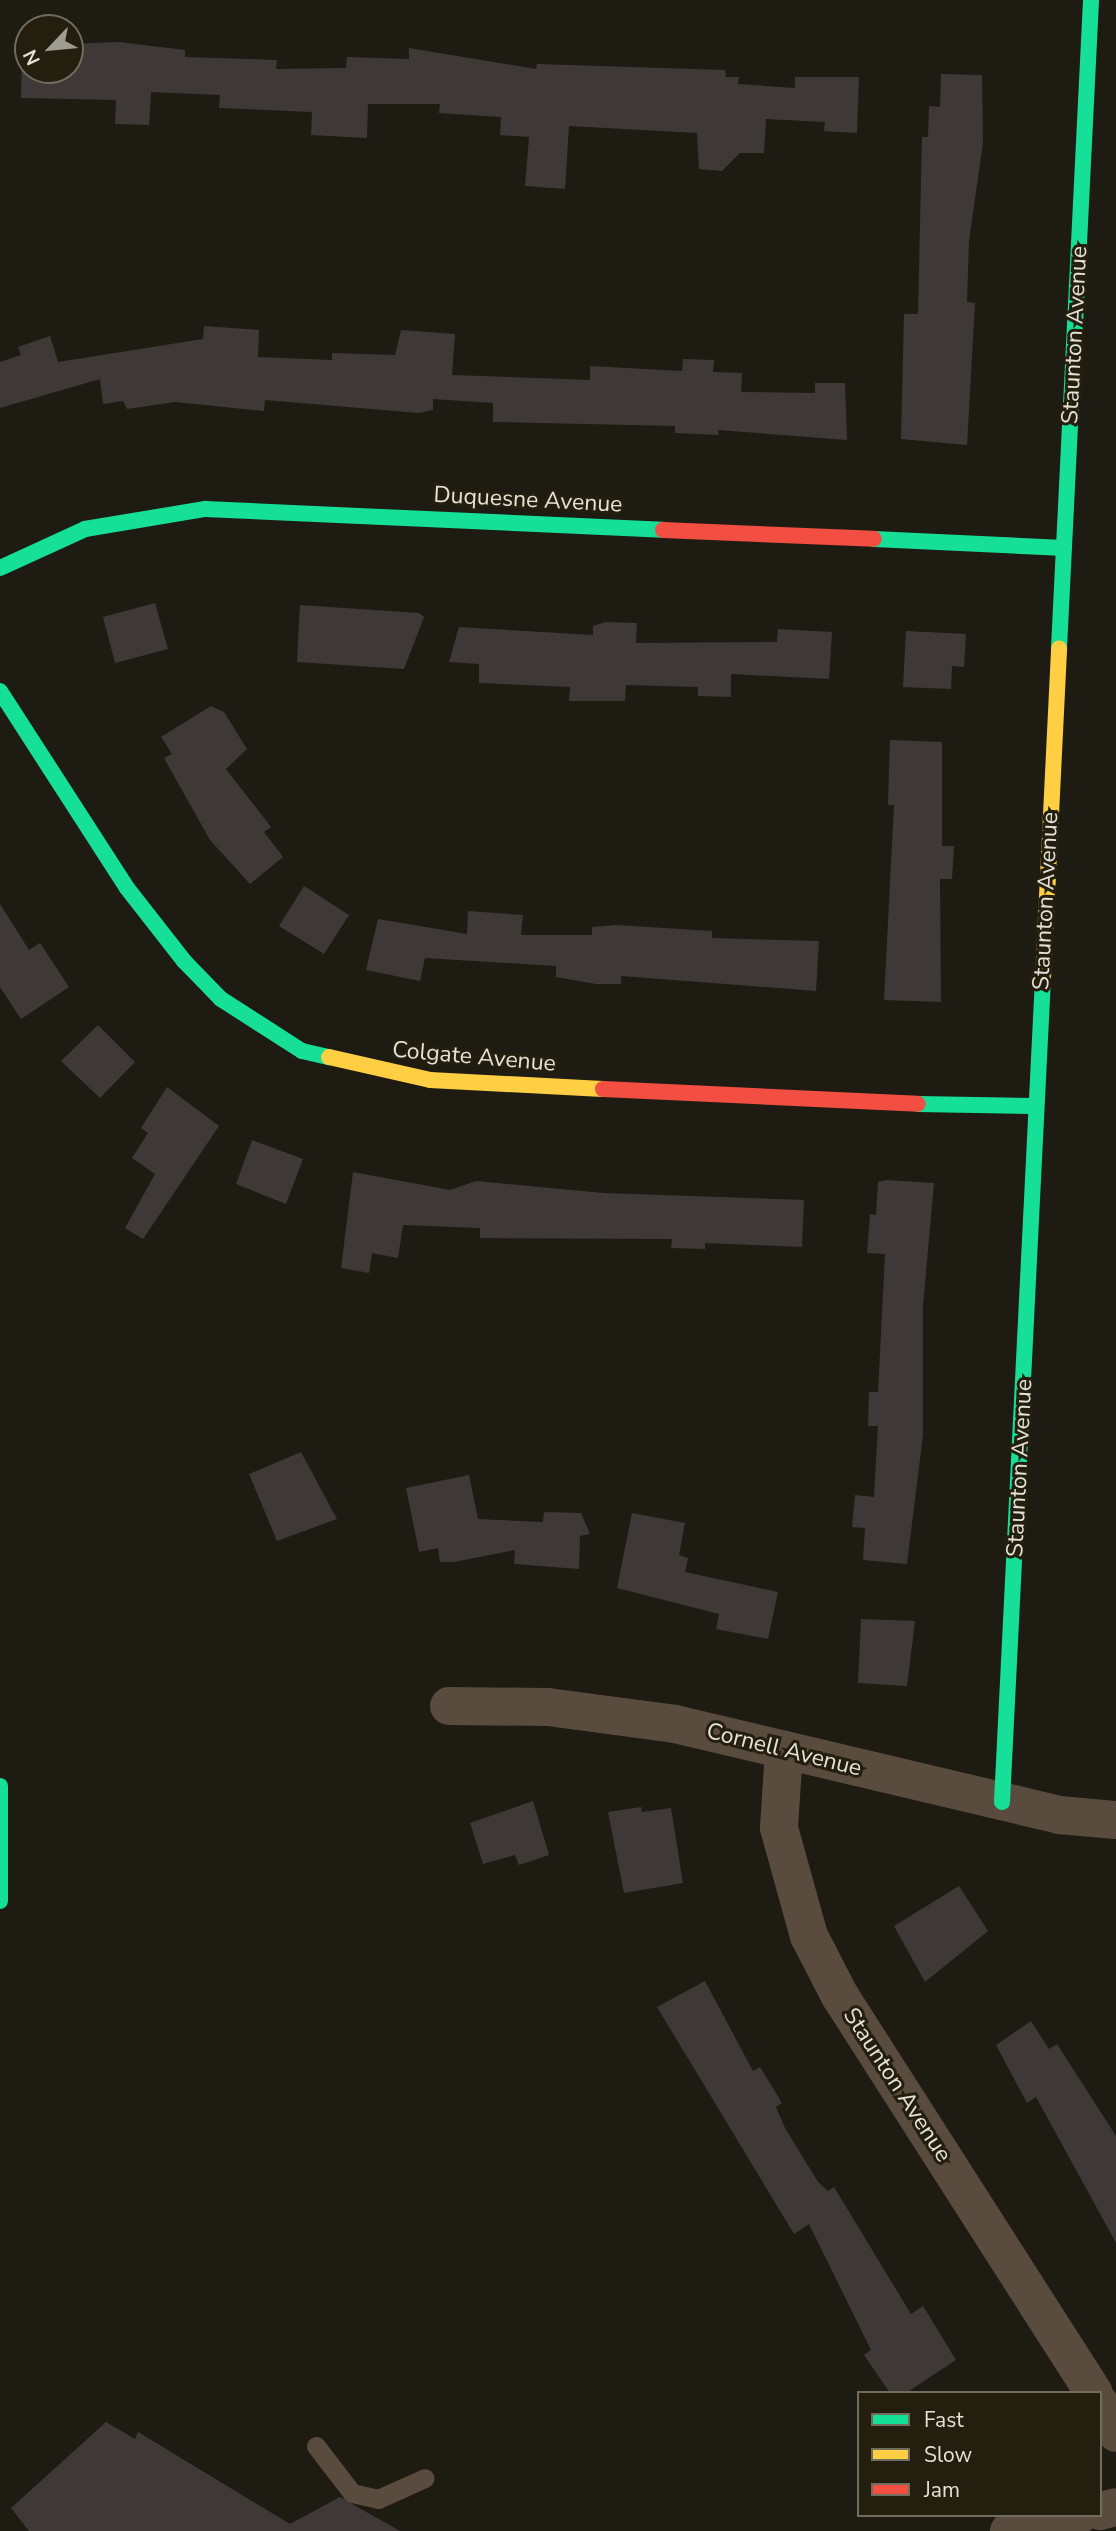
<!DOCTYPE html>
<html>
<head>
<meta charset="utf-8">
<style>
	body { margin:0 }
	#map { position:relative; width:1116px; height:2531px; overflow:hidden; background:#1e1b13; font-family:"Nunito Sans",sans-serif }
	div>[style] { position:absolute }
	.building>* { inset:0; background:#3e3936 }
	.lane>* { height:19px; margin:-9.5px; padding:0 9.5px; transform-origin:9.5px; border-radius:9.5px; background:#594b3e }
	.street>* { height:38px; margin:-19px; padding:0 19px; transform-origin:19px; border-radius:19px; background:#594b3e }
	.fast>* { height:16px; margin:-8px; padding:0 8px; transform-origin:8px; border-radius:8px; background:#16e098 }
	.slow>* { height:16px; margin:-8px; padding:0 8px; transform-origin:8px; border-radius:8px; background:#ffcf43 }
	.jam>* { height:16px; margin:-8px; padding:0 8px; transform-origin:8px; border-radius:8px; background:#f24e42 }
	span { translate:-50% -50%; white-space:nowrap; text-align:center; line-height:1.15; -webkit-text-stroke:6px #231e0e; paint-order:stroke }
	.street-label { font-size:23px; color:#e4e1d6 }
	.legend { position:absolute; left:857px; top:2391px; width:245px; height:126px; box-sizing:border-box; background:#231e0e; border:2px solid #706c5e; margin:0; padding:9px 12px; list-style:none; font-size:21px; color:#e4e1d6 }
	.legend li { display:flex; align-items:center; gap:14px; height:35px }
	.legend b { width:35px; border:2px solid #706c5e }
	.north { position:absolute; left:14px; top:14px; width:70px; height:70px; box-sizing:border-box; background:#231e0e; border:2px solid #706c5e; border-radius:50%; rotate:244deg; font-size:19px; font-weight:700; line-height:28px; text-align:center; color:#e4e1d6 }
	.north::after { content:''; display:block; margin:auto; width:24px; height:32px; background:#9f9c92; clip-path:polygon(50% 0,100% 100%,50% 72%,0 100%) }
</style>
</head>
<body>
<div id="map">
	<div class="building">
		<i style="clip-path:polygon(119px 42px,185px 50px,185px 57px,277px 60px,276px 69px,346px 68px,347px 57px,409px 59px,409px 48px,536px 69px,537px 64px,725px 70px,726px 77px,739px 77px,738px 84px,795px 88px,795px 77px,859px 77px,857px 133px,824px 131px,825px 122px,766px 119px,764px 153px,740px 153px,722px 171px,699px 169px,697px 133px,569px 126px,565px 189px,525px 186px,529px 137px,500px 135px,501px 117px,439px 113px,440px 104px,368px 104px,367px 138px,311px 135px,312px 112px,219px 108px,220px 95px,151px 92px,149px 125px,115px 124px,116px 100px,21px 98px,22px 48px,28px 48px,28px 70px,70px 70px,70px 44px)"></i>
		<i style="clip-path:polygon(941px 74px,982px 75px,983px 143px,969px 241px,967px 302px,975px 303px,967px 445px,901px 439px,904px 314px,918px 314px,922px 137px,928px 137px,929px 106px,940px 107px)"></i>
		<i style="clip-path:polygon(204px 326px,259px 330px,258px 357px,332px 360px,332px 353px,395px 355px,401px 330px,455px 334px,452px 375px,590px 380px,590px 366px,682px 371px,683px 359px,714px 360px,713px 372px,742px 373px,741px 392px,815px 393px,815px 383px,845px 383px,847px 440px,718px 430px,719px 435px,675px 433px,675px 426px,493px 422px,493px 403px,433px 399px,433px 410px,419px 413px,265px 400px,264px 411px,175px 402px,127px 409px,123px 401px,103px 404px,100px 379px,0 408px,0 362px,21px 355px,18px 347px,50px 336px,58px 362px,203px 339px)"></i>
		<i style="clip-path:polygon(155px 603px,168px 649px,115px 663px,103px 617px)"></i>
		<i style="clip-path:polygon(300px 605px,419px 613px,424px 617px,404px 669px,297px 662px)"></i>
		<i style="clip-path:polygon(605px 622px,637px 623px,636px 643px,777px 642px,778px 629px,832px 632px,829px 679px,731px 674px,731px 697px,698px 696px,698px 687px,626px 685px,625px 701px,569px 701px,570px 687px,479px 683px,479px 664px,449px 662px,459px 627px,593px 635px,593px 626px)"></i>
		<i style="clip-path:polygon(906px 631px,966px 634px,964px 667px,952px 666px,951px 689px,903px 687px)"></i>
		<i style="clip-path:polygon(211px 706px,224px 712px,247px 749px,226px 769px,271px 827px,264px 832px,283px 857px,250px 884px,210px 840px,164px 758px,172px 754px,161px 737px)"></i>
		<i style="clip-path:polygon(890px 740px,942px 742px,942px 846px,954px 846px,952px 879px,940px 879px,941px 1002px,884px 1000px,894px 805px,888px 805px)"></i>
		<i style="clip-path:polygon(304px 886px,349px 915px,324px 954px,279px 926px)"></i>
		<i style="clip-path:polygon(0 904px,29px 950px,40px 943px,69px 987px,21px 1019px,0 987px)"></i>
		<i style="clip-path:polygon(468px 911px,523px 915px,521px 935px,592px 935px,592px 927px,616px 925px,712px 931px,712px 938px,819px 941px,816px 991px,621px 976px,621px 984px,596px 984px,556px 977px,556px 966px,425px 958px,420px 981px,366px 970px,378px 919px,467px 934px)"></i>
		<i style="clip-path:polygon(98px 1025px,135px 1062px,100px 1098px,61px 1061px)"></i>
		<i style="clip-path:polygon(167px 1087px,219px 1126px,143px 1239px,125px 1228px,155px 1174px,132px 1158px,148px 1133px,141px 1128px)"></i>
		<i style="clip-path:polygon(252px 1140px,303px 1159px,286px 1204px,236px 1184px)"></i>
		<i style="clip-path:polygon(353px 1172px,450px 1190px,476px 1181px,604px 1193px,804px 1200px,802px 1247px,705px 1243px,705px 1249px,671px 1248px,672px 1239px,480px 1238px,480px 1228px,403px 1225px,398px 1258px,372px 1253px,369px 1273px,341px 1268px)"></i>
		<i style="clip-path:polygon(886px 1180px,934px 1183px,923px 1306px,923px 1435px,907px 1564px,863px 1560px,865px 1528px,852px 1527px,855px 1495px,874px 1497px,878px 1426px,868px 1426px,869px 1392px,878px 1392px,885px 1254px,867px 1253px,870px 1214px,876px 1215px,878px 1182px)"></i>
		<i style="clip-path:polygon(301px 1452px,337px 1519px,277px 1541px,249px 1474px)"></i>
		<i style="clip-path:polygon(469px 1475px,478px 1519px,543px 1522px,544px 1512px,581px 1513px,590px 1534px,580px 1536px,579px 1569px,514px 1564px,515px 1550px,454px 1562px,440px 1562px,438px 1548px,419px 1552px,406px 1488px)"></i>
		<i style="clip-path:polygon(632px 1513px,685px 1523px,679px 1555px,688px 1558px,685px 1572px,778px 1592px,768px 1639px,716px 1629px,719px 1614px,617px 1588px)"></i>
		<i style="clip-path:polygon(861px 1619px,915px 1621px,907px 1686px,858px 1683px)"></i>
		<i style="clip-path:polygon(533px 1801px,549px 1855px,519px 1865px,515px 1855px,483px 1864px,470px 1823px)"></i>
		<i style="clip-path:polygon(641px 1807px,642px 1812px,671px 1808px,683px 1883px,624px 1893px,608px 1812px)"></i>
		<i style="clip-path:polygon(959px 1886px,988px 1931px,925px 1982px,894px 1926px)"></i>
		<i style="clip-path:polygon(705px 1981px,753px 2071px,760px 2067px,782px 2103px,776px 2107px,785px 2128px,818px 2182px,828px 2191px,834px 2187px,911px 2314px,923px 2306px,956px 2360px,906px 2393px,890px 2393px,864px 2355px,871px 2350px,809px 2224px,794px 2234px,657px 2007px)"></i>
		<i style="clip-path:polygon(1031px 2021px,1049px 2049px,1057px 2044px,1116px 2136px,1116px 2243px,1036px 2097px,1027px 2103px,996px 2045px)"></i>
		<i style="clip-path:polygon(106px 2422px,135px 2439px,138px 2432px,290px 2524px,340px 2497px,400px 2531px,29px 2531px,11px 2508px)"></i>
	</div>
	<div class="lane">
		<i style="left:316px;top:2446px;width:59px;rotate:52.5deg"></i>
		<i style="left:352px;top:2493px;width:27px;rotate:13deg"></i>
		<i style="left:378px;top:2499px;width:51px;rotate:-24.1deg"></i>
	</div>
	<div class="street">
		<i style="left:449px;top:1706px;width:99px;rotate:0.6deg"></i>
		<i style="left:548px;top:1707px;width:128px;rotate:7.6deg"></i>
		<i style="left:675px;top:1724px;width:395px;rotate:13.3deg"></i>
		<i style="left:1059px;top:1815px;width:57px;rotate:5deg"></i>
		<i style="left:784px;top:1750px;width:78px;rotate:93.7deg"></i>
		<i style="left:779px;top:1828px;width:112px;rotate:74.5deg"></i>
		<i style="left:809px;top:1936px;width:68px;rotate:62.7deg"></i>
		<i style="left:840px;top:1996px;width:471px;rotate:57.4deg"></i>
		<i style="left:1100px;top:2404px;width:33px;rotate:61deg"></i>
		<i style="left:1100px;top:2511px;width:16px;rotate:-14deg"></i>
		<i style="left:1009px;top:2531px;width:72px;rotate:-12.9deg"></i>
	</div>
	<div class="fast">
		<i style="left:874px;top:539px;width:190px;rotate:2.7deg"></i>
		<i style="left:0;top:568px;width:94px;rotate:-24.6deg"></i>
		<i style="left:85px;top:529px;width:122px;rotate:-9.5deg"></i>
		<i style="left:205px;top:509px;width:458px;rotate:2.6deg"></i>
		<i style="left:1059px;top:648px;width:649px;rotate:-87.17deg"></i>
		<i style="left:0;top:691px;width:234px;rotate:57.2deg"></i>
		<i style="left:127px;top:888px;width:93px;rotate:52deg"></i>
		<i style="left:184px;top:961px;width:53px;rotate:45.8deg"></i>
		<i style="left:221px;top:999px;width:96px;rotate:32.7deg"></i>
		<i style="left:302px;top:1051px;width:28px;rotate:13deg"></i>
		<i style="left:918px;top:1104px;width:117px;rotate:1deg"></i>
		<i style="left:0;top:1786px;width:115px;rotate:90deg"></i>
		<i style="left:1002px;top:1802px;width:825px;rotate:-87.15deg"></i>
	</div>
	<div class="slow">
		<i style="left:1043px;top:978px;width:330px;rotate:-87.2deg"></i>
		<i style="left:329px;top:1057px;width:104px;rotate:12.8deg"></i>
		<i style="left:430px;top:1080px;width:173px;rotate:3deg"></i>
	</div>
	<div class="jam">
		<i style="left:663px;top:530px;width:211px;rotate:2.4deg"></i>
		<i style="left:603px;top:1089px;width:315px;rotate:2.7deg"></i>
	</div>
	<div class="street-label">
		<span style="left:1075px;top:335px;rotate:-87deg">Staunton Avenue</span>
		<span style="left:528px;top:500px;rotate:3deg">Duquesne Avenue</span>
		<span style="left:1046px;top:901px;rotate:-87deg">Staunton Avenue</span>
		<span style="left:474px;top:1057px;rotate:5deg">Colgate Avenue</span>
		<span style="left:1020px;top:1468px;rotate:-87deg">Staunton Avenue</span>
		<span style="left:784px;top:1750px;rotate:14deg">Cornell Avenue</span>
		<span style="left:897px;top:2085px;rotate:57deg">Staunton Avenue</span>
	</div>
	<ul class="legend">
	<li><b style="height:9px;background:#16e098"></b>Fast</li>
	<li><b style="height:9px;background:#ffcf43"></b>Slow</li>
	<li><b style="height:9px;background:#f24e42"></b>Jam</li>
	</ul>
	<div class="north">N</div>
</div>
</body>
</html>
